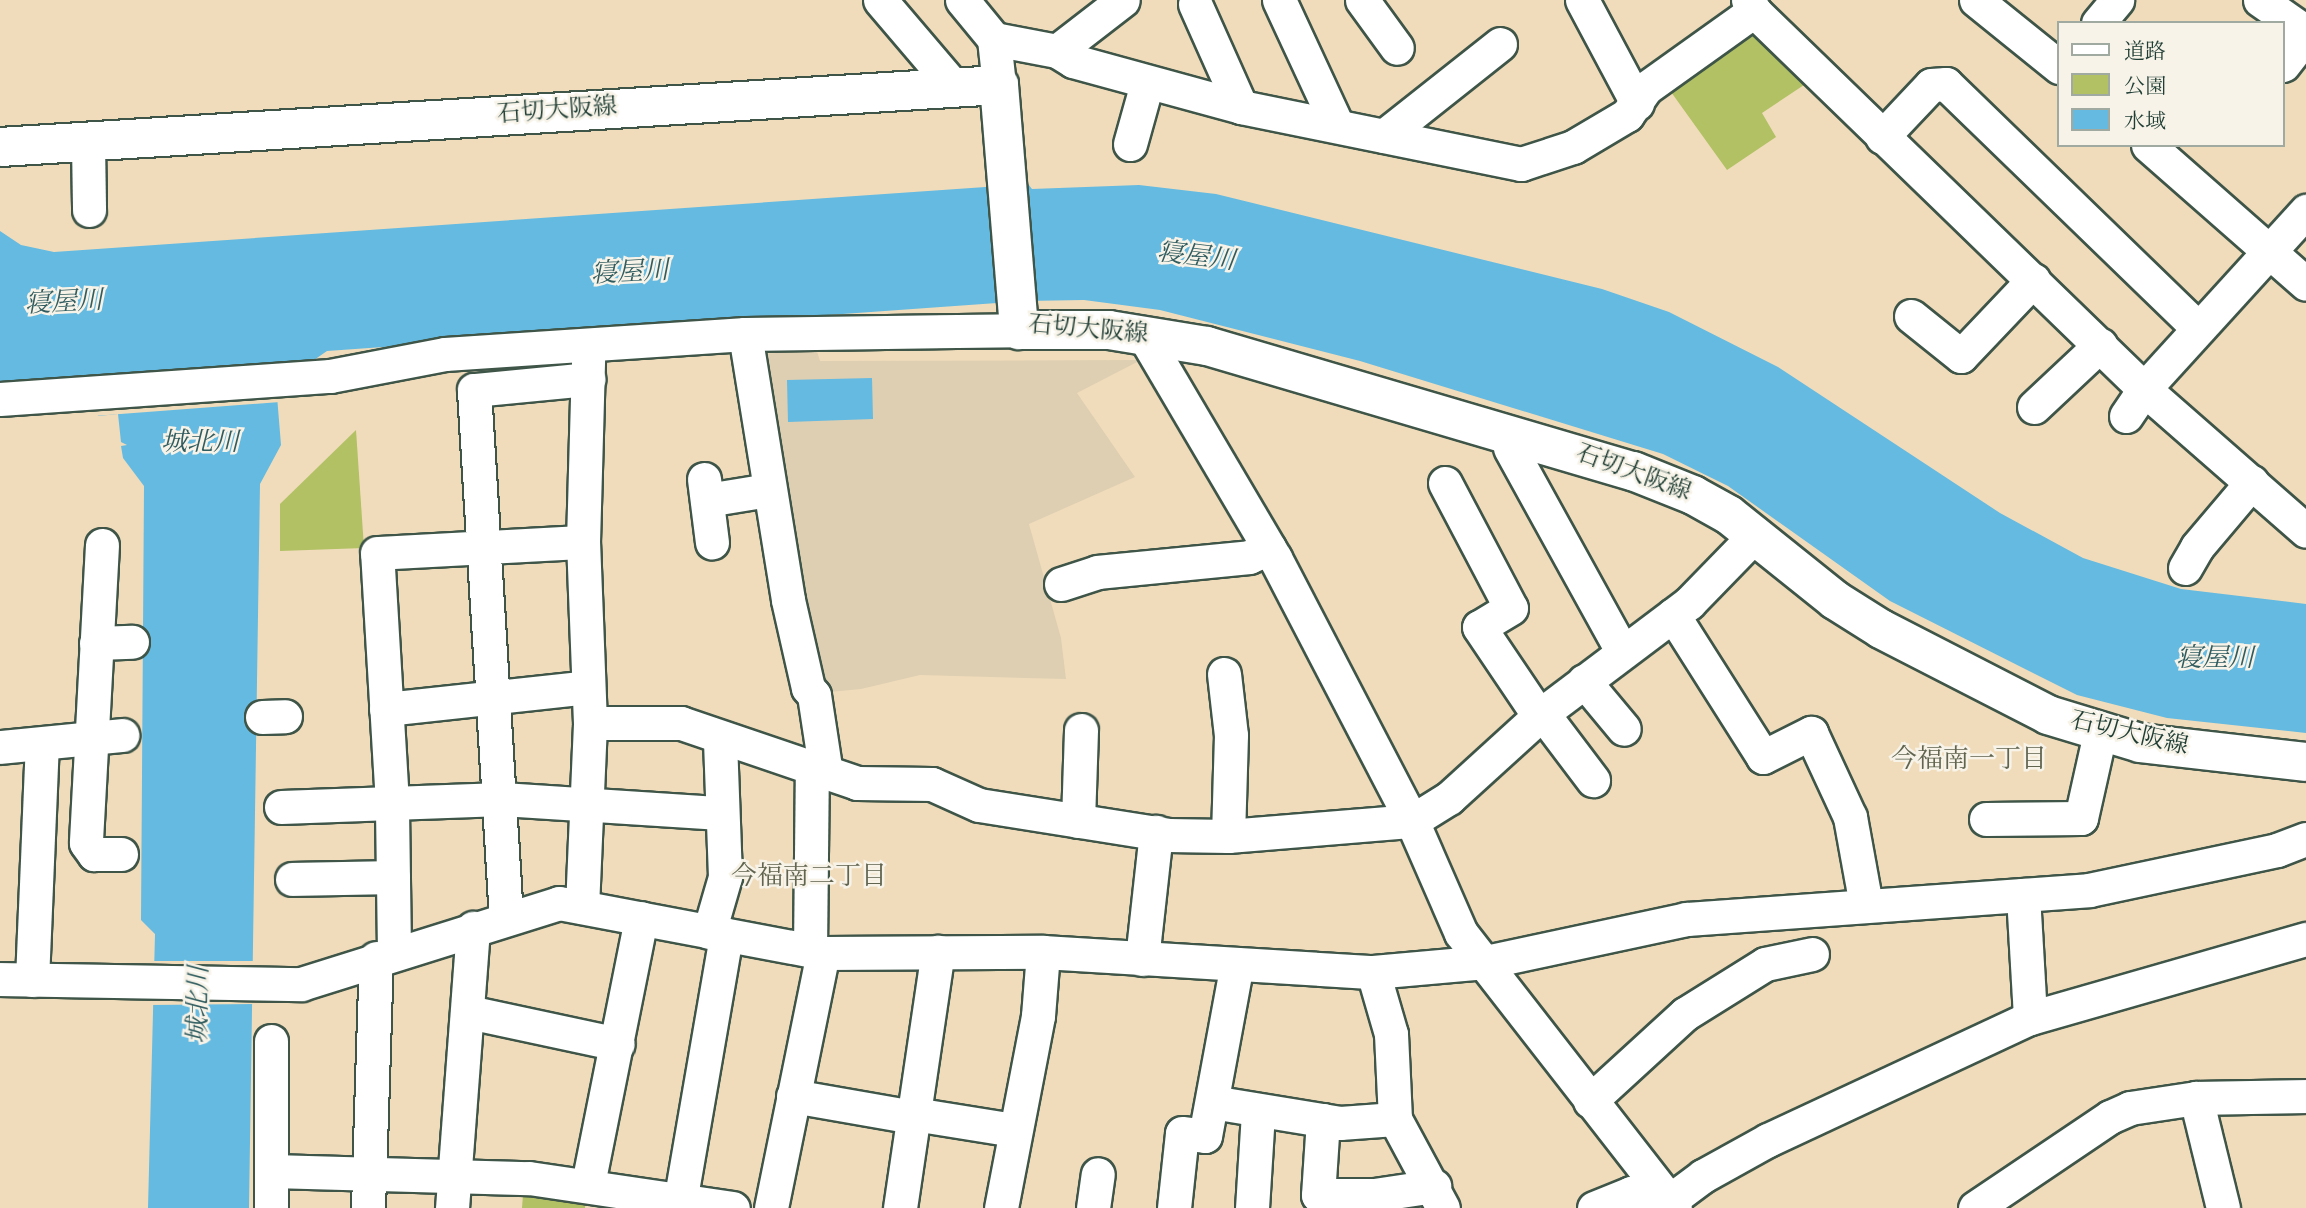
<!DOCTYPE html>
<html>
<head>
<meta charset="utf-8">
<style>
	body { margin:0 }
	#map { position:relative; width:2306px; height:1208px; overflow:hidden; background:#f0dcbb; font-family:"Old Standard TT","Noto Serif JP",serif }
	div>[style] { position:absolute }
	.built>* { inset:0; background:#decfb2 }
	.green>* { inset:0; background:#b1c164 }
	.water>* { inset:0; background:#64bae1 }
	.pier>* { inset:0; background:#f0dcbb }
	.roads { filter:drop-shadow(2px 0 #3e5548) drop-shadow(-2px 0 #3e5548) drop-shadow(0 2px #3e5548) drop-shadow(0 -2px #3e5548) }
	.minor>* { height:33px; margin:-16.5px; padding:0 16.5px; transform-origin:16.5px; border-radius:16.5px; background:#fff }
	.major>* { height:38px; margin:-19px; padding:0 19px; transform-origin:19px; border-radius:19px; background:#fff }
	span { translate:-50% -50%; white-space:nowrap; text-align:center; line-height:1.15; -webkit-text-stroke:5px #f7f3e8; paint-order:stroke }
	.street-label { font-size:24px; color:#1f3d34 }
	.water-label { font-size:26px; color:#305c5f; font-style:italic }
	.neighbourhood-label { font-size:26px; color:#61654f }
	.legend { position:absolute; left:2057px; top:21px; width:228px; height:126px; box-sizing:border-box; background:#f7f3e8; border:2px solid #a1aaa0; margin:0; padding:9px 12px; list-style:none; font-size:21px; color:#1f3d34 }
	.legend li { display:flex; align-items:center; gap:14px; height:35px }
	.legend b { width:35px; border:2px solid #a1aaa0 }
</style>
</head>
<body>
<div id="map">
	<div class="built">
		<i style="clip-path:polygon(817px 351px,820px 361px,1141px 360px,1077px 393px,1135px 477px,1029px 524px,1061px 638px,1066px 679px,920px 675px,861px 689px,819px 693px,759px 354px)"></i>
	</div>
	<div class="green">
		<i style="clip-path:polygon(1757px 28px,1810px 81px,1762px 113px,1776px 137px,1727px 170px,1666px 85px)"></i>
		<i style="clip-path:polygon(356px 430px,364px 548px,280px 551px,280px 504px)"></i>
		<i style="clip-path:polygon(524px 1182px,586px 1188px,585px 1208px,522px 1208px)"></i>
	</div>
	<div class="water">
		<i style="clip-path:polygon(1028px 184px,1032px 189px,1139px 185px,1216px 194px,1602px 289px,1669px 312px,1778px 367px,2000px 513px,2083px 558px,2181px 589px,2306px 604px,2306px 733px,2167px 718px,2077px 695px,1890px 601px,1728px 486px,1663px 454px,1360px 361px,1160px 310px,1084px 300px,1025px 301px,327px 351px,314px 360px,298px 361px,277px 396px,281px 445px,260px 484px,249px 1208px,148px 1208px,155px 934px,141px 920px,144px 486px,123px 458px,121px 446px,127px 445px,121px 442px,118px 414px,98px 416px,92px 398px,0 385px,0 231px,21px 245px,54px 252px)"></i>
		<i style="clip-path:polygon(872px 378px,873px 419px,788px 422px,787px 380px)"></i>
	</div>
	<div class="pier">
		<i style="clip-path:polygon(281px 392px,280px 402px,94px 416px,89px 399px)"></i>
		<i style="clip-path:polygon(151px 961px,256px 961px,256px 1004px,150px 1005px)"></i>
	</div>
	<div class="roads">
		<div class="minor">
			<i style="left:880px;top:0;width:114px;rotate:49.6deg"></i>
			<i style="left:962px;top:0;width:50px;rotate:50.6deg"></i>
			<i style="left:994px;top:39px;width:46px;rotate:83.8deg"></i>
			<i style="left:1279px;top:0;width:138px;rotate:65.1deg"></i>
			<i style="left:1362px;top:0;width:59px;rotate:53.9deg"></i>
			<i style="left:1582px;top:0;width:117px;rotate:61.9deg"></i>
			<i style="left:1748px;top:0;width:13px;rotate:61deg"></i>
			<i style="left:1754px;top:11px;width:543px;rotate:44.1deg"></i>
			<i style="left:2144px;top:389px;width:215px;rotate:41.2deg"></i>
			<i style="left:1976px;top:0;width:107px;rotate:38.9deg"></i>
			<i style="left:2260px;top:0;width:56px;rotate:34.8deg"></i>
			<i style="left:1195px;top:4px;width:113px;rotate:65.9deg"></i>
			<i style="left:2098px;top:23px;width:30px;rotate:-50deg"></i>
			<i style="left:994px;top:39px;width:64px;rotate:10.8deg"></i>
			<i style="left:1057px;top:51px;width:19px;rotate:32deg"></i>
			<i style="left:1073px;top:61px;width:174px;rotate:15.3deg"></i>
			<i style="left:1241px;top:107px;width:286px;rotate:11.5deg"></i>
			<i style="left:1521px;top:164px;width:55px;rotate:-18.1deg"></i>
			<i style="left:1573px;top:147px;width:63px;rotate:-30.7deg"></i>
			<i style="left:1627px;top:115px;width:33px;rotate:-55deg"></i>
			<i style="left:1646px;top:88px;width:133px;rotate:-35.5deg"></i>
			<i style="left:1057px;top:51px;width:83px;rotate:-37.7deg"></i>
			<i style="left:2283px;top:65px;width:37px;rotate:-52deg"></i>
			<i style="left:1384px;top:136px;width:148px;rotate:-38.4deg"></i>
			<i style="left:1882px;top:137px;width:71px;rotate:-46.7deg"></i>
			<i style="left:1931px;top:85px;width:15px;rotate:-4deg"></i>
			<i style="left:1946px;top:84px;width:351px;rotate:44.1deg"></i>
			<i style="left:88px;top:143px;width:67px;rotate:89.1deg"></i>
			<i style="left:1130px;top:144px;width:63px;rotate:-74.4deg"></i>
			<i style="left:2148px;top:145px;width:210px;rotate:41.3deg"></i>
			<i style="left:1911px;top:316px;width:64px;rotate:38.7deg"></i>
			<i style="left:1961px;top:356px;width:105px;rotate:-46.5deg"></i>
			<i style="left:745px;top:334px;width:269px;rotate:80.8deg"></i>
			<i style="left:788px;top:600px;width:90px;rotate:77.2deg"></i>
			<i style="left:808px;top:688px;width:9px;rotate:49deg"></i>
			<i style="left:814px;top:695px;width:79px;rotate:81.3deg"></i>
			<i style="left:1143px;top:334px;width:260px;rotate:59.5deg"></i>
			<i style="left:1275px;top:558px;width:297px;rotate:62.5deg"></i>
			<i style="left:1412px;top:821px;width:122px;rotate:66.4deg"></i>
			<i style="left:1461px;top:933px;width:348px;rotate:52.1deg"></i>
			<i style="left:0;top:399px;width:331px;rotate:-4deg"></i>
			<i style="left:330px;top:376px;width:117px;rotate:-10.8deg"></i>
			<i style="left:445px;top:354px;width:301px;rotate:-3.8deg"></i>
			<i style="left:745px;top:334px;width:274px;rotate:-0.8deg"></i>
			<i style="left:2034px;top:407px;width:91px;rotate:-43.2deg"></i>
			<i style="left:2126px;top:416px;width:32px;rotate:-56deg"></i>
			<i style="left:2144px;top:389px;width:241px;rotate:-47.7deg"></i>
			<i style="left:1510px;top:448px;width:232px;rotate:61.1deg"></i>
			<i style="left:704px;top:479px;width:64px;rotate:82.8deg"></i>
			<i style="left:1445px;top:483px;width:141px;rotate:62.2deg"></i>
			<i style="left:1511px;top:608px;width:37px;rotate:149deg"></i>
			<i style="left:1479px;top:627px;width:107px;rotate:56deg"></i>
			<i style="left:707px;top:500px;width:62px;rotate:-9.3deg"></i>
			<i style="left:102px;top:545px;width:298px;rotate:93.1deg"></i>
			<i style="left:86px;top:843px;width:14px;rotate:54deg"></i>
			<i style="left:94px;top:854px;width:27px"></i>
			<i style="left:2185px;top:568px;width:24px;rotate:-60deg"></i>
			<i style="left:2197px;top:547px;width:85px;rotate:-49.8deg"></i>
			<i style="left:1061px;top:584px;width:38px;rotate:-18deg"></i>
			<i style="left:1097px;top:572px;width:153px;rotate:-5.6deg"></i>
			<i style="left:1249px;top:557px;width:22px;rotate:-24deg"></i>
			<i style="left:1673px;top:615px;width:168px;rotate:57.6deg"></i>
			<i style="left:1763px;top:757px;width:54px;rotate:-26.6deg"></i>
			<i style="left:1811px;top:733px;width:93px;rotate:65.1deg"></i>
			<i style="left:1850px;top:817px;width:89px;rotate:79.7deg"></i>
			<i style="left:96px;top:643px;width:36px;rotate:-2deg"></i>
			<i style="left:1224px;top:674px;width:61px;rotate:83.5deg"></i>
			<i style="left:1231px;top:735px;width:101px;rotate:91.7deg"></i>
			<i style="left:1584px;top:681px;width:62px;rotate:50.2deg"></i>
			<i style="left:386px;top:709px;width:203px;rotate:-6.2deg"></i>
			<i style="left:1543px;top:714px;width:83px;rotate:52.9deg"></i>
			<i style="left:262px;top:717px;width:23px;rotate:-2deg"></i>
			<i style="left:590px;top:723px;width:91px"></i>
			<i style="left:681px;top:723px;width:186px;rotate:18.8deg"></i>
			<i style="left:857px;top:783px;width:75px;rotate:0.8deg"></i>
			<i style="left:932px;top:784px;width:51px;rotate:24.1deg"></i>
			<i style="left:979px;top:805px;width:191px;rotate:9deg"></i>
			<i style="left:1168px;top:835px;width:60px;rotate:1deg"></i>
			<i style="left:1228px;top:836px;width:185px;rotate:-4.7deg"></i>
			<i style="left:1412px;top:821px;width:44px;rotate:-31.9deg"></i>
			<i style="left:1449px;top:798px;width:122px;rotate:-42.3deg"></i>
			<i style="left:1539px;top:716px;width:188px;rotate:-37deg"></i>
			<i style="left:1689px;top:603px;width:96px;rotate:-45.8deg"></i>
			<i style="left:0;top:747px;width:123px;rotate:-5.6deg"></i>
			<i style="left:281px;top:807px;width:221px;rotate:-2.1deg"></i>
			<i style="left:502px;top:799px;width:219px;rotate:3.7deg"></i>
			<i style="left:1986px;top:819px;width:95px;rotate:-0.6deg"></i>
			<i style="left:2081px;top:818px;width:87px;rotate:-77.4deg"></i>
			<i style="left:1078px;top:821px;width:91px;rotate:-88.1deg"></i>
			<i style="left:292px;top:879px;width:101px;rotate:-1.1deg"></i>
			<i style="left:2023px;top:895px;width:123px;rotate:86.7deg"></i>
			<i style="left:582px;top:907px;width:184px;rotate:-87.5deg"></i>
			<i style="left:590px;top:723px;width:181px;rotate:-92.2deg"></i>
			<i style="left:583px;top:542px;width:184px;rotate:-88.4deg"></i>
			<i style="left:506px;top:918px;width:529px;rotate:-93.47deg"></i>
			<i style="left:474px;top:390px;width:115px;rotate:-5.5deg"></i>
			<i style="left:709px;top:932px;width:57px;rotate:-73.8deg"></i>
			<i style="left:725px;top:877px;width:139px;rotate:-92.1deg"></i>
			<i style="left:810px;top:950px;width:182px;rotate:-89.4deg"></i>
			<i style="left:394px;top:952px;width:149px;rotate:-90.8deg"></i>
			<i style="left:392px;top:803px;width:250px;rotate:-93.4deg"></i>
			<i style="left:377px;top:553px;width:206px;rotate:-3.1deg"></i>
			<i style="left:1142px;top:959px;width:128px;rotate:-83.7deg"></i>
			<i style="left:1373px;top:972px;width:65px;rotate:73.8deg"></i>
			<i style="left:1391px;top:1034px;width:85px;rotate:87.3deg"></i>
			<i style="left:1395px;top:1119px;width:101px;rotate:61.7deg"></i>
			<i style="left:0;top:979px;width:301px;rotate:1deg"></i>
			<i style="left:301px;top:984px;width:270px;rotate:-17.4deg"></i>
			<i style="left:559px;top:903px;width:269px;rotate:10.7deg"></i>
			<i style="left:823px;top:953px;width:220px;rotate:-0.3deg"></i>
			<i style="left:1043px;top:952px;width:331px;rotate:3.5deg"></i>
			<i style="left:1373px;top:972px;width:113px;rotate:-5.1deg"></i>
			<i style="left:1486px;top:962px;width:205px;rotate:-12.1deg"></i>
			<i style="left:1686px;top:919px;width:404px;rotate:-4.1deg"></i>
			<i style="left:2089px;top:890px;width:192px;rotate:-12deg"></i>
			<i style="left:2277px;top:850px;width:31px;rotate:-21deg"></i>
			<i style="left:32px;top:980px;width:235px;rotate:-87.6deg"></i>
			<i style="left:469px;top:1012px;width:152px;rotate:12.1deg"></i>
			<i style="left:793px;top:1096px;width:122px;rotate:9.9deg"></i>
			<i style="left:2196px;top:1098px;width:113px;rotate:76.2deg"></i>
			<i style="left:1590px;top:1101px;width:129px;rotate:-42.5deg"></i>
			<i style="left:1685px;top:1014px;width:94px;rotate:-32deg"></i>
			<i style="left:1765px;top:964px;width:48px;rotate:-12deg"></i>
			<i style="left:1212px;top:1102px;width:130px;rotate:9.3deg"></i>
			<i style="left:1340px;top:1123px;width:55px;rotate:-4.2deg"></i>
			<i style="left:914px;top:1114px;width:101px;rotate:9.1deg"></i>
			<i style="left:1323px;top:1120px;width:75px;rotate:93.8deg"></i>
			<i style="left:1318px;top:1195px;width:56px"></i>
			<i style="left:1374px;top:1195px;width:61px;rotate:-8.5deg"></i>
			<i style="left:272px;top:1171px;width:257px;rotate:1.6deg"></i>
			<i style="left:529px;top:1178px;width:206px;rotate:8.4deg"></i>
			<i style="left:588px;top:1184px;width:271px;rotate:-78.7deg"></i>
			<i style="left:271px;top:1208px;width:167px;rotate:-90deg"></i>
			<i style="left:368px;top:1208px;width:250px;rotate:-88.2deg"></i>
			<i style="left:452px;top:1208px;width:281px;rotate:-85.7deg"></i>
			<i style="left:679px;top:1208px;width:277px;rotate:-80.2deg"></i>
			<i style="left:771px;top:1208px;width:260px;rotate:-78.5deg"></i>
			<i style="left:900px;top:1208px;width:259px;rotate:-81.6deg"></i>
			<i style="left:1001px;top:1208px;width:196px;rotate:-79.1deg"></i>
			<i style="left:1038px;top:1016px;width:64px;rotate:-85.5deg"></i>
			<i style="left:1093px;top:1208px;width:34px;rotate:-82deg"></i>
			<i style="left:1174px;top:1208px;width:75px;rotate:-83.9deg"></i>
			<i style="left:1182px;top:1133px;width:23px;rotate:7deg"></i>
			<i style="left:1205px;top:1136px;width:175px;rotate:-79.5deg"></i>
			<i style="left:1252px;top:1208px;width:96px;rotate:-86.4deg"></i>
			<i style="left:1594px;top:1208px;width:40px;rotate:-22deg"></i>
			<i style="left:1631px;top:1193px;width:38px;rotate:11deg"></i>
			<i style="left:1660px;top:1208px;width:54px;rotate:-36.7deg"></i>
			<i style="left:1703px;top:1176px;width:74px;rotate:-29deg"></i>
			<i style="left:1768px;top:1140px;width:289px;rotate:-25deg"></i>
			<i style="left:2030px;top:1018px;width:287px;rotate:-16deg"></i>
			<i style="left:1975px;top:1208px;width:163px;rotate:-34deg"></i>
			<i style="left:2110px;top:1117px;width:22px;rotate:-24deg"></i>
			<i style="left:2130px;top:1108px;width:67px;rotate:-8.6deg"></i>
			<i style="left:2196px;top:1098px;width:110px;rotate:-1deg"></i>
		</div>
		<div class="major">
			<i style="left:0;top:147px;width:1001px;rotate:-3.55deg"></i>
			<i style="left:999px;top:85px;width:246px;rotate:85.3deg"></i>
			<i style="left:1019px;top:330px;width:90px"></i>
			<i style="left:1109px;top:330px;width:99px;rotate:9.3deg"></i>
			<i style="left:1207px;top:346px;width:444px;rotate:16.4deg"></i>
			<i style="left:1633px;top:471px;width:65px;rotate:21.8deg"></i>
			<i style="left:1693px;top:495px;width:41px;rotate:29.1deg"></i>
			<i style="left:1729px;top:515px;width:136px;rotate:38.7deg"></i>
			<i style="left:1835px;top:600px;width:54px;rotate:32.2deg"></i>
			<i style="left:1881px;top:629px;width:188px;rotate:27.2deg"></i>
			<i style="left:2048px;top:715px;width:96px;rotate:16.9deg"></i>
			<i style="left:2140px;top:743px;width:167px;rotate:6.5deg"></i>
		</div>
	</div>
	<div class="street-label">
		<span style="left:557px;top:112px;rotate:-4deg">石切大阪線</span>
		<span style="left:1088px;top:331px;rotate:5deg">石切大阪線</span>
		<span style="left:1633px;top:474px;rotate:20deg">石切大阪線</span>
		<span style="left:2129px;top:735px;rotate:13deg">石切大阪線</span>
	</div>
	<div class="water-label">
		<span style="left:1196px;top:258px;rotate:7deg">寝屋川</span>
		<span style="left:630px;top:274px;rotate:-3deg">寝屋川</span>
		<span style="left:64px;top:304px;rotate:-3deg">寝屋川</span>
		<span style="left:200px;top:444px">城北川</span>
		<span style="left:2215px;top:660px">寝屋川</span>
		<span style="left:200px;top:1005px;rotate:-89deg">城北川</span>
	</div>
	<div class="neighbourhood-label">
		<span style="left:1969px;top:761px">今福南一丁目</span>
		<span style="left:809px;top:878px">今福南二丁目</span>
	</div>
	<ul class="legend">
	<li><b style="height:9px;background:#fff"></b>道路</li>
	<li><b style="height:19px;background:#b1c164"></b>公園</li>
	<li><b style="height:19px;background:#64bae1"></b>水域</li>
	</ul>
</div>
</body>
</html>
